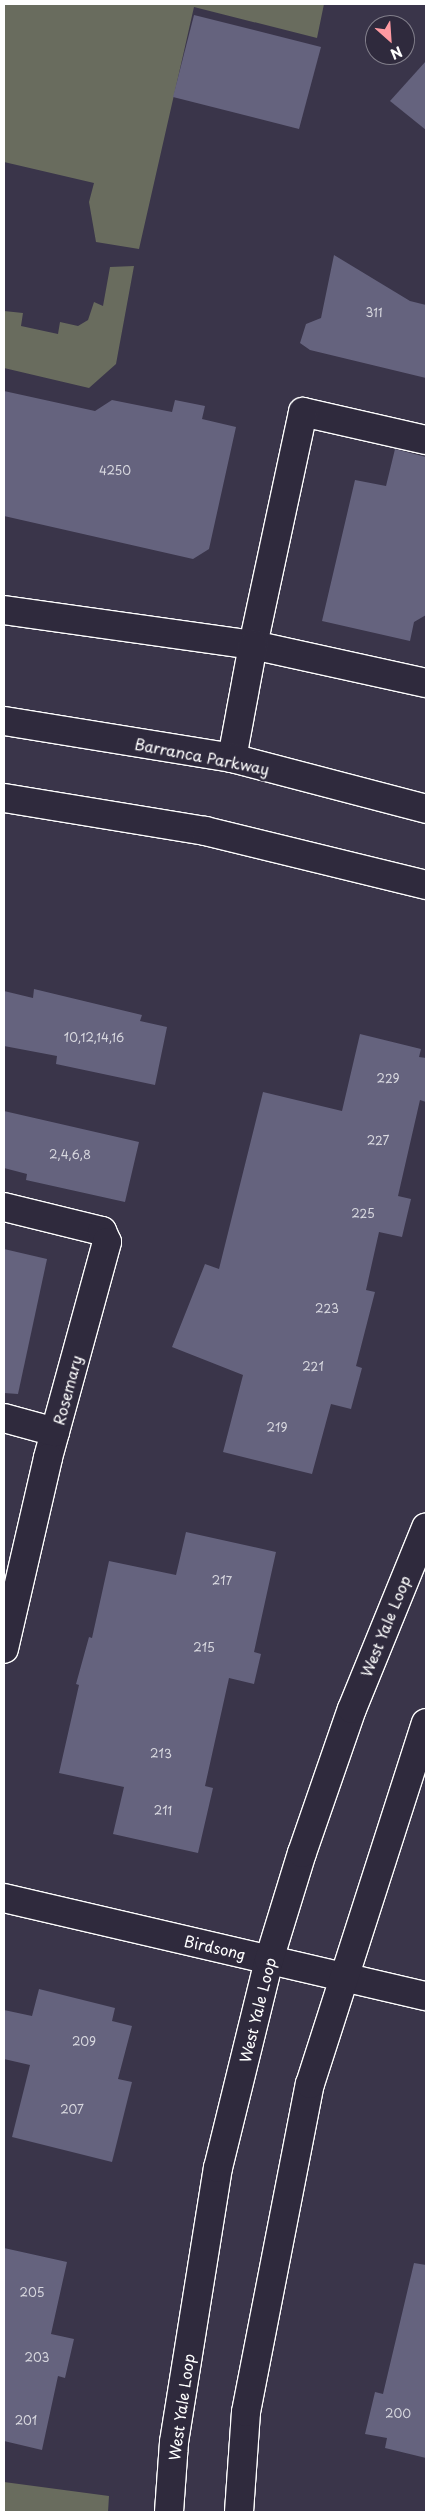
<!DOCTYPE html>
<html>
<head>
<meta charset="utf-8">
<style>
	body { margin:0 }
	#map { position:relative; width:430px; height:2516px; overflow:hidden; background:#3a354a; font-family:"Playpen Sans",sans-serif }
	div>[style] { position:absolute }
	.green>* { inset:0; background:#696c5e }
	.building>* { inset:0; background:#65637e }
	.roads { filter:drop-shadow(1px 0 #fff) drop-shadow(-1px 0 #fff) drop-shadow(0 1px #fff) drop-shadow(0 -1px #fff) }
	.minor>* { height:28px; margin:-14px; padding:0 14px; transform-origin:14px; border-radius:14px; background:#2f2a3d }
	.major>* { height:28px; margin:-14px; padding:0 14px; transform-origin:14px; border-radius:14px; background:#2f2a3d }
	span { translate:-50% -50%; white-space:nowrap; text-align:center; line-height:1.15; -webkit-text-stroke:5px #2f2a3d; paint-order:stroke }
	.number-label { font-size:12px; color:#d8d8df }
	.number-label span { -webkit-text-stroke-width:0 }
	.street-label { font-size:15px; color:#fff }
	.frame { position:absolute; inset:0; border:5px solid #fff; pointer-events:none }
	.north { position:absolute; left:365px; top:15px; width:50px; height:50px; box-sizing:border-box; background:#2f2a3d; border:1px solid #827f8b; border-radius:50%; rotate:154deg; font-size:14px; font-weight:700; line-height:20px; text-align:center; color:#fff }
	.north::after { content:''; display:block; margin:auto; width:18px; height:22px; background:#ff9aa2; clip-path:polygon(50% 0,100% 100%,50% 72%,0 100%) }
</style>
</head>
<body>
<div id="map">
	<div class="green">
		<i style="clip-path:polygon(4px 4px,324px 4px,317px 38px,194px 7px,139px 249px,96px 242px,89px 202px,94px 183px,4px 162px)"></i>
		<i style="clip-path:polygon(134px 266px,116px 364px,89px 388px,4px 368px,4px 311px,23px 313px,21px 326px,58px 334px,60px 322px,78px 326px,88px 320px,94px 302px,103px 306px,110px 267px)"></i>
		<i style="clip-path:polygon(4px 2482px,109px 2496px,108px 2512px,4px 2512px)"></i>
	</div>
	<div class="building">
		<i style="clip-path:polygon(194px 15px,321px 47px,299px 129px,173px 97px)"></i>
		<i style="clip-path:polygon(426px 61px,426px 130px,390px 101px)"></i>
		<i style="clip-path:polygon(334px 255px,410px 301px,426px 305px,426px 378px,310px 350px,300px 343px,306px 324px,321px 318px)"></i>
		<i style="clip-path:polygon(4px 391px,95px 411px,112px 400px,172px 412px,175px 400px,205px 406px,202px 419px,236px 427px,209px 549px,193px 559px,4px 516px)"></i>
		<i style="clip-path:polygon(395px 449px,426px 457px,426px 615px,414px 622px,410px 641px,322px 621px,355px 480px,386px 486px)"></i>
		<i style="clip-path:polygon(34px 989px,142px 1015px,140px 1021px,167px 1027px,155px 1085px,56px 1064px,57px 1056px,4px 1046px,4px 991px,33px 998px)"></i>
		<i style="clip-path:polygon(360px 1034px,421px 1049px,419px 1057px,426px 1058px,426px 1102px,420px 1100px,398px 1196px,411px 1199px,402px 1237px,379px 1232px,366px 1290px,375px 1292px,356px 1366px,362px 1368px,351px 1409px,331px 1404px,312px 1474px,223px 1452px,243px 1375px,172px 1347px,205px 1264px,219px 1269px,263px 1092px,342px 1111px)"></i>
		<i style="clip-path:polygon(4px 1111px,139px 1142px,125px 1202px,26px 1180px,27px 1174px,4px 1168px)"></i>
		<i style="clip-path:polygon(4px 1249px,47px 1259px,18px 1394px,4px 1393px)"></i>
		<i style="clip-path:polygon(186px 1532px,276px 1552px,254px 1652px,261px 1654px,254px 1684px,229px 1678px,205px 1786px,213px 1788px,198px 1853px,113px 1834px,124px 1787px,59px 1773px,79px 1685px,76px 1684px,89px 1637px,92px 1638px,109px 1561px,176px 1575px)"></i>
		<i style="clip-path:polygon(39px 1989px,115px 2008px,112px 2021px,132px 2026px,118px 2079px,132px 2082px,112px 2162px,12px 2137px,30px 2065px,4px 2059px,4px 2010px,32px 2016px)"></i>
		<i style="clip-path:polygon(4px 2248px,67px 2262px,51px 2334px,74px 2339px,65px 2378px,58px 2376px,42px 2450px,4px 2441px)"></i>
		<i style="clip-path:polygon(414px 2263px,426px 2265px,426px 2458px,385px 2448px,387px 2438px,365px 2434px,375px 2392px,383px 2394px)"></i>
	</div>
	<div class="roads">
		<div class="minor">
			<i style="left:426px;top:440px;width:126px;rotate:-167.2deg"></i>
			<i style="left:303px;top:412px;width:238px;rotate:102.1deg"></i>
			<i style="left:253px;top:645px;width:177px;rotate:12.4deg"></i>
			<i style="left:4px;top:610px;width:251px;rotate:8deg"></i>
			<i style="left:253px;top:645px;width:115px;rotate:100.5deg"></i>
			<i style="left:4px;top:1207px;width:101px;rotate:13.8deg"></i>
			<i style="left:102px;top:1231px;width:12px;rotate:66deg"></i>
			<i style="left:107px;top:1242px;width:224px;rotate:105.3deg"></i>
			<i style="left:48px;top:1458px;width:196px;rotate:103deg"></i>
			<i style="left:4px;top:1418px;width:53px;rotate:15.4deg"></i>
			<i style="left:4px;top:1898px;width:433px;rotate:13.1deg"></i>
		</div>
		<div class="major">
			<i style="left:4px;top:721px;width:231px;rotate:9.2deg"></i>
			<i style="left:232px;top:758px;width:201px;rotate:14.7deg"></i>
			<i style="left:4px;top:798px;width:204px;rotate:9.3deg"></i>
			<i style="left:205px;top:831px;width:228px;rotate:13.7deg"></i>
			<i style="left:169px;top:2512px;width:70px;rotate:-85.9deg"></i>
			<i style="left:174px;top:2442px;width:278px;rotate:-80.9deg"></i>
			<i style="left:218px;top:2168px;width:214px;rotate:-76.2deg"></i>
			<i style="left:269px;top:1960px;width:112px;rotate:-72.9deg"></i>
			<i style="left:302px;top:1853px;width:152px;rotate:-70.9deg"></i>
			<i style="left:352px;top:1709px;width:196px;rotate:-67.8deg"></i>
			<i style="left:239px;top:2512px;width:100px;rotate:-86deg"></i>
			<i style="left:246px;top:2412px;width:334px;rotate:-79deg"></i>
			<i style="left:310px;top:2084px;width:379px;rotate:-72.2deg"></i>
		</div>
	</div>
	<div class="number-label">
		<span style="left:374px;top:313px">311</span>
		<span style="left:115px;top:471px">4250</span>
		<span style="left:94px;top:1038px">10,12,14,16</span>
		<span style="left:388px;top:1079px">229</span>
		<span style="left:378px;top:1141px">227</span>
		<span style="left:70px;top:1155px">2,4,6,8</span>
		<span style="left:363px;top:1214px">225</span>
		<span style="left:327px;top:1309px">223</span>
		<span style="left:313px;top:1367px">221</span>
		<span style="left:277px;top:1428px">219</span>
		<span style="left:222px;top:1581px">217</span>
		<span style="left:204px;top:1648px">215</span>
		<span style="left:161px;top:1754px">213</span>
		<span style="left:163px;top:1811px">211</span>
		<span style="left:84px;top:2042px">209</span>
		<span style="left:72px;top:2110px">207</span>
		<span style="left:32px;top:2293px">205</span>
		<span style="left:37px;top:2358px">203</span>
		<span style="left:398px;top:2414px">200</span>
		<span style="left:26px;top:2421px">201</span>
	</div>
	<div class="street-label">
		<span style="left:202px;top:756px;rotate:11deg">Barranca Parkway</span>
		<span style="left:67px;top:1390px;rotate:-75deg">Rosemary</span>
		<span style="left:385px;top:1626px;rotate:-68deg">West Yale Loop</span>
		<span style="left:215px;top:1947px;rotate:13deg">Birdsong</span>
		<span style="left:257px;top:2010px;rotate:-76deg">West Yale Loop</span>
		<span style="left:181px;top:2407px;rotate:-82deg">West Yale Loop</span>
	</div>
	<div class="frame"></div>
	<div class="north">N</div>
</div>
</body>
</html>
